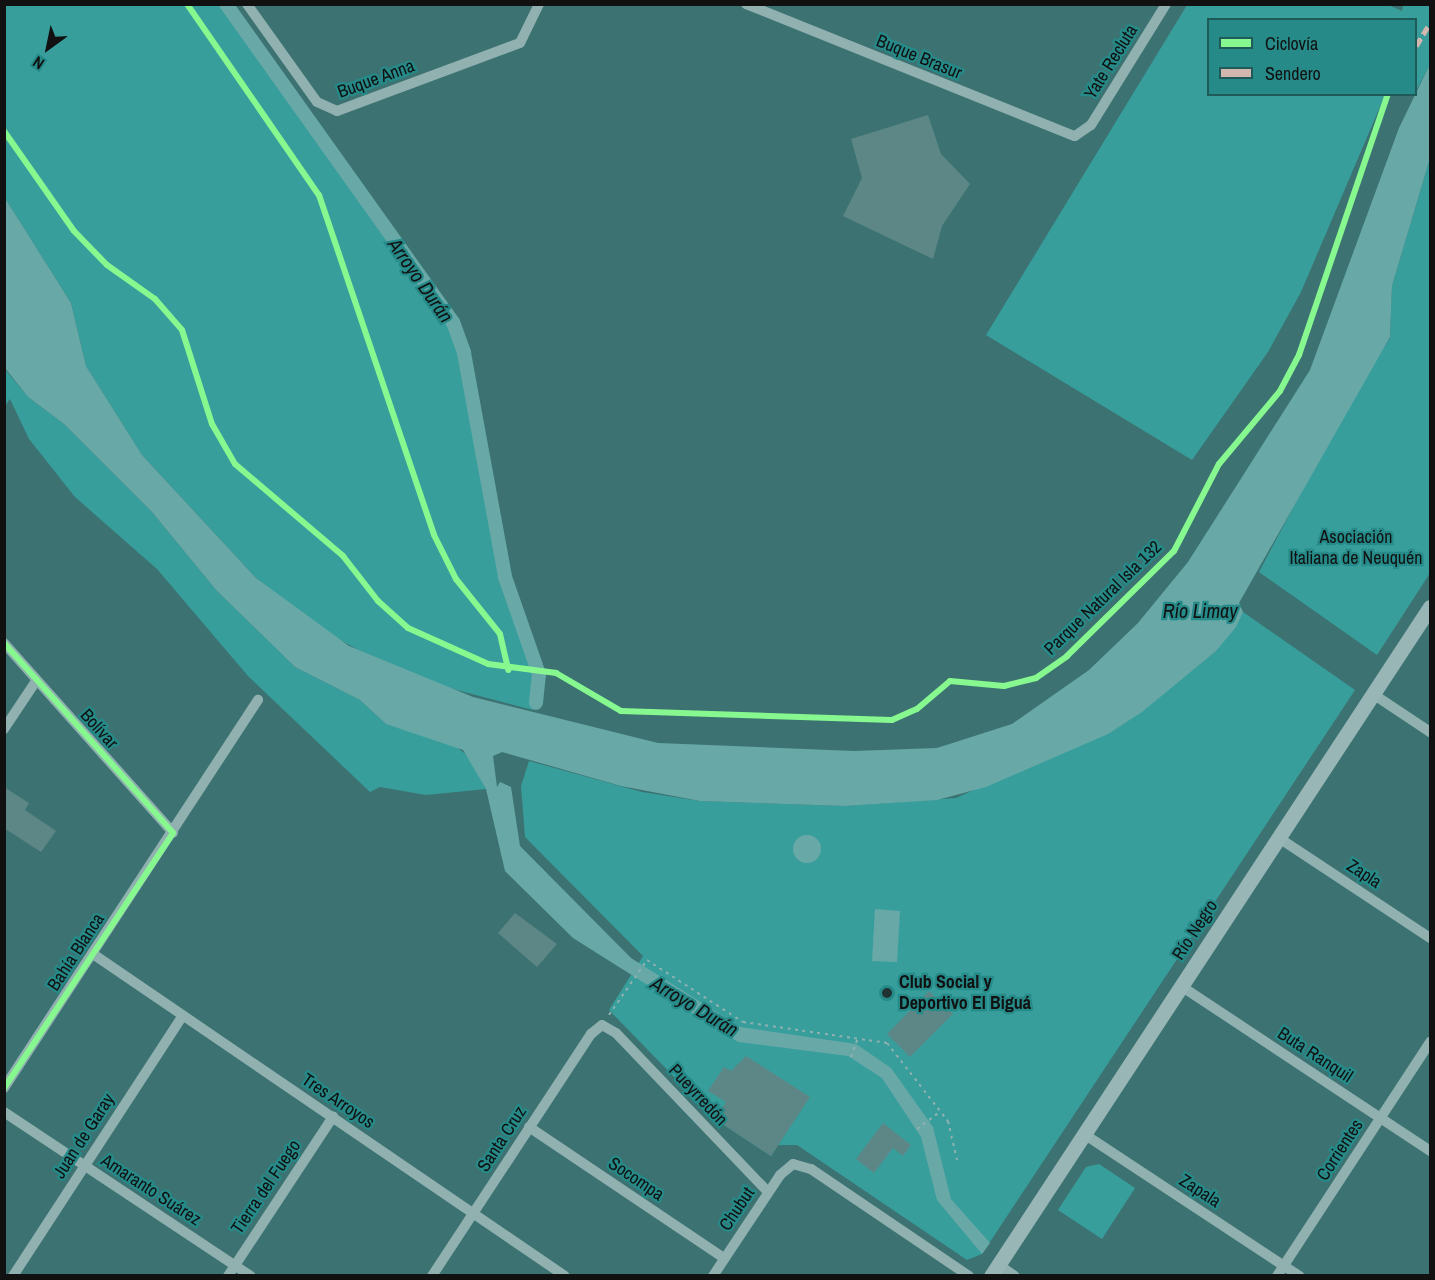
<!DOCTYPE html>
<html>
<head>
<meta charset="utf-8">
<style>
	body { margin:0 }
	#map { position:relative; width:1435px; height:1280px; overflow:hidden; background:#3c7372; font-family:"Archivo Narrow",sans-serif }
	div>[style] { position:absolute }
	.green>* { inset:0; background:#379e9c }
	.water>* { inset:0; background:#68a9a8 }
	.round { border-radius:50% }
	.canal>* { height:14px; margin:-7px; padding:0 7px; transform-origin:7px; border-radius:7px; background:#68a9a8 }
	.building>* { inset:0; background:#5d8786 }
	.path>* { height:2px; margin-top:-1px; transform-origin:0; background:repeating-linear-gradient(90deg,#90b1b0 0 3px,transparent 0 7.5px) }
	.street>* { height:10px; margin:-5px; padding:0 5px; transform-origin:5px; border-radius:5px; background:#90b1b0 }
	.secondary>* { height:15px; margin:-7.5px; padding:0 7.5px; transform-origin:7.5px; border-radius:7.5px; background:#99b6b6 }
	.quiet>* { height:4.5px; margin-top:-2.25px; transform-origin:0; background:repeating-linear-gradient(90deg,#d1b7ad 0 9px,transparent 0 13.5px) }
	.cycleway>* { height:6px; margin:-3px; padding:0 3px; transform-origin:3px; border-radius:3px; background:#87f88f }
	.dots>* { width:16px; height:16px; translate:-50% -50%; box-sizing:border-box; border:3px solid #258a88; border-radius:50% }
	span { translate:-50% -50%; white-space:nowrap; text-align:center; line-height:1.15; -webkit-text-stroke:4.5px #258a88; paint-order:stroke }
	.street-label { font-size:18px; color:#111 }
	.park-label { font-size:18px; color:#111 }
	.poi-label { font-size:18px; color:#111; font-weight:700 }
	.left { translate:0 -50%; text-align:left }
	.water-label { font-size:20px; color:#111; font-style:italic }
	.frame { position:absolute; inset:0; border:6px solid #111; pointer-events:none }
	.legend { position:absolute; left:1207px; top:18px; width:210px; height:78px; box-sizing:border-box; background:#258a88; border:2px solid #1d5a58; margin:0; padding:8px 10px; list-style:none; font-size:18px; color:#111 }
	.legend li { display:flex; align-items:center; gap:12px; height:30px }
	.legend b { width:30px; border:2px solid #1d5a58 }
	.north { position:absolute; left:18px; top:18px; width:60px; height:60px; -webkit-text-stroke:4px #258a88; paint-order:stroke; rotate:213deg; font-size:16px; font-weight:700; line-height:24px; text-align:center; color:#111 }
	.north::after { content:''; display:block; margin:auto; width:21px; height:27px; background:#111; clip-path:polygon(50% 0,100% 100%,50% 72%,0 100%) }
</style>
</head>
<body>
<div id="map">
	<div class="green">
		<i style="clip-path:polygon(1386px 4px,1402px 11px,1403px 5px,1430px 5px,1430px 64px,1416px 91px,1416px 20px,1208px 20px,1208px 94px,1385px 95px,1301px 292px,1268px 352px,1192px 460px,986px 335px,1187px 5px)"></i>
		<i style="clip-path:polygon(4px 5px,226px 5px,443px 306px,460px 338px,505px 577px,541px 681px,533px 710px,438px 685px,379px 662px,316px 626px,256px 578px,142px 455px,86px 366px,71px 303px,5px 198px)"></i>
		<i style="clip-path:polygon(1430px 158px,1430px 573px,1377px 655px,1259px 572px,1348px 404px,1390px 338px,1392px 286px)"></i>
		<i style="clip-path:polygon(4px 368px,28px 397px,64px 424px,152px 512px,216px 590px,295px 667px,360px 700px,386px 724px,453px 744px,469px 757px,486px 789px,426px 795px,380px 787px,370px 792px,248px 676px,157px 569px,75px 497px,29px 439px,10px 399px,5px 406px)"></i>
		<i style="clip-path:polygon(1243px 612px,1355px 690px,982px 1254px,967px 1260px,797px 1145px,778px 1145px,771px 1156px,715px 1119px,609px 1010px,643px 956px,525px 837px,521px 786px,529px 761px,642px 792px,700px 801px,845px 806px,956px 798px,1128px 721px,1216px 651px)"></i>
		<i style="clip-path:polygon(1099px 1164px,1135px 1188px,1102px 1239px,1058px 1210px,1086px 1167px)"></i>
	</div>
	<div class="water">
		<i style="clip-path:polygon(1430px 64px,1430px 158px,1392px 286px,1390px 337px,1239px 603px,1243px 612px,1236px 627px,1216px 651px,1142px 712px,1108px 734px,986px 787px,937px 800px,845px 806px,700px 801px,621px 786px,502px 752px,493px 756px,497px 787px,500px 782px,511px 787px,520px 846px,631px 958px,740px 1027px,856px 1044px,891px 1068px,933px 1127px,951px 1199px,990px 1243px,982px 1254px,937px 1200px,921px 1137px,882px 1078px,848px 1056px,738px 1042px,573px 938px,505px 871px,486px 789px,463px 750px,386px 724px,360px 700px,295px 667px,216px 590px,152px 512px,64px 424px,28px 397px,5px 368px,5px 198px,71px 303px,86px 366px,142px 455px,256px 578px,349px 646px,473px 697px,658px 743px,854px 751px,937px 748px,1012px 724px,1089px 670px,1138px 623px,1188px 562px,1310px 370px,1399px 128px)"></i>
		<i class="round" style="left:793px;top:835px;width:28px;height:28px"></i>
		<i style="clip-path:polygon(875px 909px,900px 911px,897px 962px,872px 961px)"></i>
	</div>
	<div class="canal">
		<i style="left:226px;top:4px;width:391px;rotate:54.5deg"></i>
		<i style="left:453px;top:322px;width:33px;rotate:70deg"></i>
		<i style="left:464px;top:353px;width:228px;rotate:79.6deg"></i>
		<i style="left:505px;top:577px;width:103px;rotate:70.7deg"></i>
		<i style="left:539px;top:674px;width:29px;rotate:96deg"></i>
	</div>
	<div class="building">
		<i style="clip-path:polygon(928px 115px,941px 154px,970px 184px,942px 226px,933px 259px,843px 216px,862px 178px,851px 139px)"></i>
		<i style="clip-path:polygon(4px 787px,29px 803px,25px 810px,56px 831px,41px 852px,4px 828px)"></i>
		<i style="clip-path:polygon(515px 913px,557px 944px,537px 967px,498px 933px)"></i>
		<i style="clip-path:polygon(929px 991px,953px 1014px,910px 1057px,887px 1034px)"></i>
		<i style="clip-path:polygon(746px 1056px,810px 1097px,771px 1156px,715px 1119px,726px 1102px,708px 1091px,724px 1067px,731px 1071px)"></i>
		<i style="clip-path:polygon(883px 1123px,911px 1145px,903px 1156px,893px 1148px,874px 1173px,856px 1159px)"></i>
	</div>
	<div class="path">
		<i style="left:609px;top:1015px;width:67px;rotate:-55.4deg"></i>
		<i style="left:647px;top:960px;width:114px;rotate:32.9deg"></i>
		<i style="left:743px;top:1022px;width:146px;rotate:8.3deg"></i>
		<i style="left:887px;top:1043px;width:99px;rotate:52deg"></i>
		<i style="left:948px;top:1121px;width:40px;rotate:77deg"></i>
		<i style="left:851px;top:1057px;width:20px;rotate:-70deg"></i>
		<i style="left:917px;top:1129px;width:26px;rotate:-37deg"></i>
	</div>
	<div class="street">
		<i style="left:247px;top:4px;width:120px;rotate:54.5deg"></i>
		<i style="left:317px;top:102px;width:22px;rotate:24deg"></i>
		<i style="left:337px;top:111px;width:195px;rotate:-20.4deg"></i>
		<i style="left:520px;top:43px;width:43px;rotate:-64deg"></i>
		<i style="left:746px;top:4px;width:354px;rotate:21.9deg"></i>
		<i style="left:1075px;top:136px;width:19px;rotate:-35deg"></i>
		<i style="left:1091px;top:125px;width:142px;rotate:-58.2deg"></i>
		<i style="left:4px;top:643px;width:254px;rotate:48.3deg"></i>
		<i style="left:1373px;top:694px;width:69px;rotate:33.7deg"></i>
		<i style="left:4px;top:729px;width:58px;rotate:-56.3deg"></i>
		<i style="left:1279px;top:838px;width:181px;rotate:33.5deg"></i>
		<i style="left:93px;top:954px;width:571px;rotate:34.3deg"></i>
		<i style="left:1181px;top:986px;width:299px;rotate:33.5deg"></i>
		<i style="left:4px;top:1088px;width:464px;rotate:-56.8deg"></i>
		<i style="left:4px;top:1112px;width:296px;rotate:33.6deg"></i>
		<i style="left:529px;top:1127px;width:235px;rotate:33.9deg"></i>
		<i style="left:1084px;top:1134px;width:258px;rotate:33.4deg"></i>
		<i style="left:999px;top:1265px;width:19px;rotate:35deg"></i>
		<i style="left:13px;top:1276px;width:311px;rotate:-56.9deg"></i>
		<i style="left:228px;top:1276px;width:191px;rotate:-56.6deg"></i>
		<i style="left:432px;top:1276px;width:290px;rotate:-56.7deg"></i>
		<i style="left:591px;top:1034px;width:14px;rotate:-39deg"></i>
		<i style="left:602px;top:1025px;width:16px;rotate:30deg"></i>
		<i style="left:616px;top:1033px;width:220px;rotate:46.3deg"></i>
		<i style="left:713px;top:1276px;width:121px;rotate:-56.4deg"></i>
		<i style="left:780px;top:1175px;width:17px;rotate:-40deg"></i>
		<i style="left:793px;top:1164px;width:19px;rotate:16deg"></i>
		<i style="left:811px;top:1169px;width:191px;rotate:34.1deg"></i>
		<i style="left:1277px;top:1276px;width:280px;rotate:-56.8deg"></i>
	</div>
	<div class="secondary">
		<i style="left:991px;top:1276px;width:800px;rotate:-56.73deg"></i>
	</div>
	<div class="quiet">
		<i style="left:1416px;top:46px;width:27px;rotate:-59deg"></i>
	</div>
	<div class="cycleway">
		<i style="left:187px;top:4px;width:232px;rotate:55.4deg"></i>
		<i style="left:319px;top:195px;width:359px;rotate:71.3deg"></i>
		<i style="left:434px;top:535px;width:49px;rotate:63.4deg"></i>
		<i style="left:456px;top:579px;width:70px;rotate:51.3deg"></i>
		<i style="left:500px;top:634px;width:37px;rotate:77deg"></i>
		<i style="left:4px;top:131px;width:122px;rotate:55deg"></i>
		<i style="left:74px;top:231px;width:47px;rotate:45.9deg"></i>
		<i style="left:107px;top:265px;width:59px;rotate:35.3deg"></i>
		<i style="left:155px;top:299px;width:41px;rotate:48.9deg"></i>
		<i style="left:182px;top:330px;width:99px;rotate:72.3deg"></i>
		<i style="left:212px;top:424px;width:46px;rotate:60.1deg"></i>
		<i style="left:235px;top:464px;width:142px;rotate:40.4deg"></i>
		<i style="left:343px;top:556px;width:57px;rotate:52.1deg"></i>
		<i style="left:378px;top:601px;width:40px;rotate:42deg"></i>
		<i style="left:408px;top:628px;width:88px;rotate:24.2deg"></i>
		<i style="left:488px;top:664px;width:69px;rotate:7.5deg"></i>
		<i style="left:556px;top:673px;width:75px;rotate:30.3deg"></i>
		<i style="left:621px;top:711px;width:271px;rotate:1.9deg"></i>
		<i style="left:892px;top:720px;width:27px;rotate:-24deg"></i>
		<i style="left:917px;top:709px;width:43px;rotate:-40.3deg"></i>
		<i style="left:950px;top:681px;width:54px;rotate:5.3deg"></i>
		<i style="left:1004px;top:686px;width:33px;rotate:-14deg"></i>
		<i style="left:1036px;top:678px;width:38px;rotate:-35deg"></i>
		<i style="left:1067px;top:656px;width:150px;rotate:-44.5deg"></i>
		<i style="left:1174px;top:551px;width:98px;rotate:-62.7deg"></i>
		<i style="left:1219px;top:464px;width:95px;rotate:-50.1deg"></i>
		<i style="left:1280px;top:391px;width:41px;rotate:-62.2deg"></i>
		<i style="left:1299px;top:355px;width:276px;rotate:-71.2deg"></i>
		<i style="left:4px;top:643px;width:254px;rotate:48.3deg"></i>
		<i style="left:173px;top:833px;width:306px;rotate:123.5deg"></i>
	</div>
	<div class="dots">
		<i style="left:887px;top:993px;background:#203333"></i>
	</div>
	<div class="street-label">
		<span style="left:919px;top:57px;rotate:22deg">Buque Brasur</span>
		<span style="left:1111px;top:62px;rotate:-58deg">Yate Recluta</span>
		<span style="left:376px;top:79px;rotate:-20deg">Buque Anna</span>
		<span style="left:1103px;top:598px;rotate:-44deg">Parque Natural Isla 132</span>
		<span style="left:99px;top:729px;rotate:48deg">Bolívar</span>
		<span style="left:1364px;top:874px;rotate:33deg">Zapla</span>
		<span style="left:1195px;top:930px;rotate:-57deg">Río Negro</span>
		<span style="left:76px;top:952px;rotate:-57deg">Bahía Blanca</span>
		<span style="left:1315px;top:1055px;rotate:33deg">Buta Ranquil</span>
		<span style="left:698px;top:1095px;rotate:47deg">Pueyrredón</span>
		<span style="left:338px;top:1101px;rotate:34deg">Tres Arroyos</span>
		<span style="left:84px;top:1136px;rotate:-57deg">Juan de Garay</span>
		<span style="left:502px;top:1139px;rotate:-57deg">Santa Cruz</span>
		<span style="left:1340px;top:1150px;rotate:-57deg">Corrientes</span>
		<span style="left:636px;top:1179px;rotate:34deg">Socompa</span>
		<span style="left:266px;top:1187px;rotate:-56deg">Tierra del Fuego</span>
		<span style="left:151px;top:1190px;rotate:33deg">Amaranto Suárez</span>
		<span style="left:1200px;top:1191px;rotate:33deg">Zapala</span>
		<span style="left:737px;top:1209px;rotate:-56deg">Chubut</span>
	</div>
	<div class="park-label">
		<span style="left:1356px;top:548px">Asociación<br>Italiana de Neuquén</span>
	</div>
	<div class="poi-label">
		<span class="left" style="left:899px;top:993px">Club Social y<br>Deportivo El Biguá</span>
	</div>
	<div class="water-label">
		<span style="left:421px;top:280px;rotate:55deg">Arroyo Durán</span>
		<span style="left:1200px;top:610px">Río Limay</span>
		<span style="left:695px;top:1006px;rotate:31deg">Arroyo Durán</span>
	</div>
	<div class="frame"></div>
	<ul class="legend">
	<li><b style="height:8px;background:#87f88f"></b>Ciclovía</li>
	<li><b style="height:8px;background:#d1b7ad"></b>Sendero</li>
	</ul>
	<div class="north">N</div>
</div>
</body>
</html>
